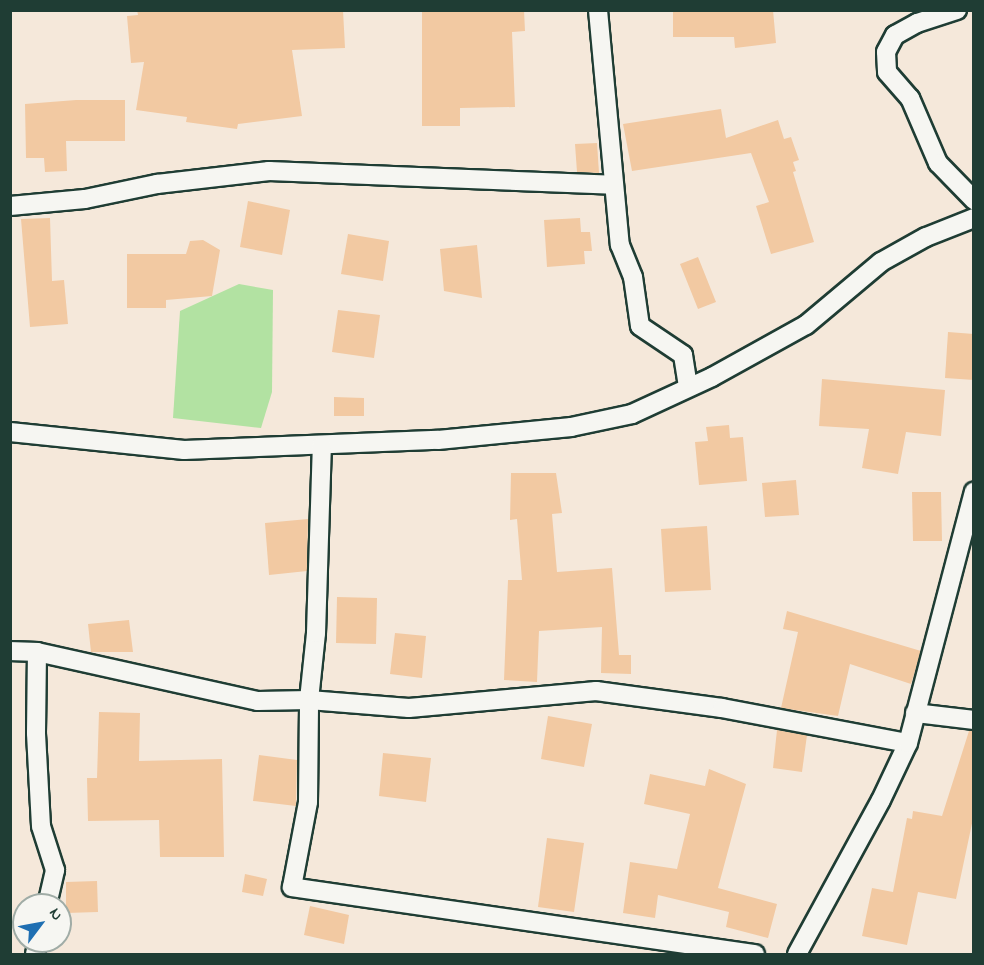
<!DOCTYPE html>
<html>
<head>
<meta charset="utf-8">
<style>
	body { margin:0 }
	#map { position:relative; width:984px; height:965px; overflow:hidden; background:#f5e8da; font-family:"Indie Flower",sans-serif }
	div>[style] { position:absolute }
	.green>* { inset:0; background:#b2e2a2 }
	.building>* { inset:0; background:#f2c9a2 }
	.roads { filter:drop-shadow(2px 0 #1f3d34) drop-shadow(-2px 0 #1f3d34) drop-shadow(0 2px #1f3d34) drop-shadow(0 -2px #1f3d34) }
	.minor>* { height:18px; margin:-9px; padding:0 9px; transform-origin:9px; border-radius:9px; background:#f6f6f2 }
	span { translate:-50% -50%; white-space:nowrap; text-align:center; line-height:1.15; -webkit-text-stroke:4.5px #f6f6f2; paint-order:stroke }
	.frame { position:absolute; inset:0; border:12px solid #1f3d34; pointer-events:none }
	.north { position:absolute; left:12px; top:893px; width:60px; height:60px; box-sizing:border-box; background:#f6f6f2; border:2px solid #a0aca6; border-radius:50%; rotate:58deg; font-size:16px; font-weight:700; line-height:24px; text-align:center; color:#1f3d34 }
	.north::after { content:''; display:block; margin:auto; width:21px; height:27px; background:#1f6fb2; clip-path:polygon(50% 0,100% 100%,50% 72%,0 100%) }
</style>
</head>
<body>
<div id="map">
	<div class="green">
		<i style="clip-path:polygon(239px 284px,273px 290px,272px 392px,261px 428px,173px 418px,180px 311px)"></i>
	</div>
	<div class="building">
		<i style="clip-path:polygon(137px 10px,343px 10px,345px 48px,292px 50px,302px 116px,238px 124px,237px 129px,186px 122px,187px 117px,136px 110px,144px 62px,131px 63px,127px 16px,138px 15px)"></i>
		<i style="clip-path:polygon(422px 10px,524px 10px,525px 31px,512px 32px,515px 107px,460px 108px,460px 126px,422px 126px)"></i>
		<i style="clip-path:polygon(673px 10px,773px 10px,776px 43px,735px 48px,734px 37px,673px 37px)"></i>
		<i style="clip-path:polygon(76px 100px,125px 100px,125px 141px,66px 141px,67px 171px,45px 172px,44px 158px,26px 158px,25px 104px)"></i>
		<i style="clip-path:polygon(721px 109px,726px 138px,778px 120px,784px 139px,791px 137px,799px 160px,793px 162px,796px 171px,793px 172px,814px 242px,771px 254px,756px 206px,769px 202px,751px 153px,632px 171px,623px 124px)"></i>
		<i style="clip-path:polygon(597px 143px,599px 173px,577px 172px,575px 144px)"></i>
		<i style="clip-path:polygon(248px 201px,290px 210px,282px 255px,240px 247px)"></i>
		<i style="clip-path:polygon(50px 218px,52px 281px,64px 280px,68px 324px,30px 327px,21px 219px)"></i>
		<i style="clip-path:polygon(580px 218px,581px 232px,590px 232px,592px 251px,584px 251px,585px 264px,547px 267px,544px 220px)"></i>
		<i style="clip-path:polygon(348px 234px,389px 241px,383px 281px,341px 274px)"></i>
		<i style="clip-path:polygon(203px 240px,220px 250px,212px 296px,166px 300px,166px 308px,127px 308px,127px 254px,186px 254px,190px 241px)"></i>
		<i style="clip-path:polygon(477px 245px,482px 298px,444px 291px,440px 249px)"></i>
		<i style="clip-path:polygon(698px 257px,716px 302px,698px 309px,680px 264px)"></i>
		<i style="clip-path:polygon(338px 310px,380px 315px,374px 358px,332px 352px)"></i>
		<i style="clip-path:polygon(948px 332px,974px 334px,974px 380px,945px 378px)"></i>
		<i style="clip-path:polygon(822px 379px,945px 390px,941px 436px,906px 432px,898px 474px,862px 468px,869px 429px,819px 426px)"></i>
		<i style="clip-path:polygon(334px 397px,364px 398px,364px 416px,334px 416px)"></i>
		<i style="clip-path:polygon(729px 425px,730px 438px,743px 437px,747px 481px,699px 485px,695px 442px,708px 441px,706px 427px)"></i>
		<i style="clip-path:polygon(511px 473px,556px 473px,562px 513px,552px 514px,557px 572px,612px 568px,619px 655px,631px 655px,631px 674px,601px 673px,602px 627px,539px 631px,537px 682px,504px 680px,508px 580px,522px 580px,517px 519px,510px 520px)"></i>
		<i style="clip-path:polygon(796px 480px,799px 515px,765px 517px,762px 483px)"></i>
		<i style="clip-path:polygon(912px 492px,941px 492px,942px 541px,913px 541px)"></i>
		<i style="clip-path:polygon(308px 519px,307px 571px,269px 575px,265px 523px)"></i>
		<i style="clip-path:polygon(707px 526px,711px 590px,665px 592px,661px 529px)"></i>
		<i style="clip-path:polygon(337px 597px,377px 598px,376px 644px,336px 643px)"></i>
		<i style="clip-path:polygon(787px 611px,921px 651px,911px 684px,850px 664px,838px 716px,781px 708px,798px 632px,783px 629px)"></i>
		<i style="clip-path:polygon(129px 620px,133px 652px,91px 652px,88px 624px)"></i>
		<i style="clip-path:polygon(395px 633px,426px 636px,422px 678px,390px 674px)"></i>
		<i style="clip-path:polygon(99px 712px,140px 713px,139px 761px,222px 759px,224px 857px,160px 857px,159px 820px,88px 821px,87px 778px,97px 778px)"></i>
		<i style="clip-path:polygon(548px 716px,592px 724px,584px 767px,541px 759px)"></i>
		<i style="clip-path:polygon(777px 730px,807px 735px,802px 772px,773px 768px)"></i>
		<i style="clip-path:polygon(969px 731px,974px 731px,974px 814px,956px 899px,918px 892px,907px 945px,862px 936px,872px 888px,893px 892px,907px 818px,912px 819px,913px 811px,942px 816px)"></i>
		<i style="clip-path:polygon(383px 753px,431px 758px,426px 802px,379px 796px)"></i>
		<i style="clip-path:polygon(259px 755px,297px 760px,296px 806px,253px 801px)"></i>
		<i style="clip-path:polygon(709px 769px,746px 784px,718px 888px,777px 904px,768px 938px,726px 927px,729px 912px,658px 895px,655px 918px,623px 913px,630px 862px,677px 869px,690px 814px,644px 804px,650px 774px,705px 786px)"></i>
		<i style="clip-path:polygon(547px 838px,584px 843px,574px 912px,538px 907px)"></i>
		<i style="clip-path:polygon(245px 874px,267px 879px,263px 896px,242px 892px)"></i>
		<i style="clip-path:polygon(97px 881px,98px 912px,66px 913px,66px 882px)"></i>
		<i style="clip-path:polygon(310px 906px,349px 915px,344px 944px,304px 935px)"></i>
	</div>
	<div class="roads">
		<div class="minor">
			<i style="left:598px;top:10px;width:236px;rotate:84.7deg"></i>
			<i style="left:620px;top:245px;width:35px;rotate:68deg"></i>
			<i style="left:633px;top:277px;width:49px;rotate:81.9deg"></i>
			<i style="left:640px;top:326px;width:52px;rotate:34deg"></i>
			<i style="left:683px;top:355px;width:31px;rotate:81deg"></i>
			<i style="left:957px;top:10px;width:42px;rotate:162deg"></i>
			<i style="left:917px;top:23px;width:25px;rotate:151deg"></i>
			<i style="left:895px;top:35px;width:19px;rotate:118deg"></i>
			<i style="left:886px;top:52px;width:20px;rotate:87deg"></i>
			<i style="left:887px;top:72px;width:35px;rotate:49deg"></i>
			<i style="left:910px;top:98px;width:71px;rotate:66.7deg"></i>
			<i style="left:938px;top:163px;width:52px;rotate:45.8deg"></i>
			<i style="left:10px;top:206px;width:75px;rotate:-5.3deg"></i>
			<i style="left:85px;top:199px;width:74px;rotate:-11.8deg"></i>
			<i style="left:157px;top:184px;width:113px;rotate:-6.6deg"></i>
			<i style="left:269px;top:171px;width:344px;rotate:2.3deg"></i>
			<i style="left:10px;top:432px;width:175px;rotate:5.9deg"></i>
			<i style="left:184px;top:450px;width:254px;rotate:-2.3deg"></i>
			<i style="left:438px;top:440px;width:134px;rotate:-5.6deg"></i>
			<i style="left:571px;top:427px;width:62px;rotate:-12deg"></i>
			<i style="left:632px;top:414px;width:88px;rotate:-24.8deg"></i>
			<i style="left:712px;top:377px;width:107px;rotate:-29deg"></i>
			<i style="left:806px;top:325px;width:98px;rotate:-40deg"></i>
			<i style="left:881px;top:262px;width:51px;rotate:-29.1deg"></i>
			<i style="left:926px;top:237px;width:52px;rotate:-21.6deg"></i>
			<i style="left:10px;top:651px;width:27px;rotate:2deg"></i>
			<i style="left:915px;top:713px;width:59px;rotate:6.8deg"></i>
			<i style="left:47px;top:905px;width:36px;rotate:-77deg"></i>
			<i style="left:55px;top:870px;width:46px;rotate:-107.7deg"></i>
			<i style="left:41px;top:826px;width:93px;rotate:-93.1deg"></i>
			<i style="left:36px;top:733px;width:81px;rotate:-89.3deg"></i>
			<i style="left:37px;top:652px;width:226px;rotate:12.5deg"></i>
			<i style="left:258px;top:701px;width:51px;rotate:-1.1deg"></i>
			<i style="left:309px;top:700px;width:67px;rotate:-84deg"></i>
			<i style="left:316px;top:633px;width:188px;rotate:-88.2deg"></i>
			<i style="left:35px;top:954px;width:13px;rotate:-77deg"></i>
			<i style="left:755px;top:954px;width:468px;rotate:-171.8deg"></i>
			<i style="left:292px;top:887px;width:86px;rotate:-79.3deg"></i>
			<i style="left:308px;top:802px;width:102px;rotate:-89.4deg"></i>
			<i style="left:309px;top:700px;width:100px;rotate:4.6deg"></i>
			<i style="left:409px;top:708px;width:188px;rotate:-5.2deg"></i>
			<i style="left:596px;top:691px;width:127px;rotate:7.7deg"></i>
			<i style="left:722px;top:708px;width:189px;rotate:10.7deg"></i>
			<i style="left:797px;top:954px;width:175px;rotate:-61.4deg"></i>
			<i style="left:881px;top:800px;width:63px;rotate:-64.7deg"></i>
			<i style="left:908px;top:743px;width:260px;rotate:-75.3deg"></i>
		</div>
	</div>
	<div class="frame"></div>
	<div class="north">N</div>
</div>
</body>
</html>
